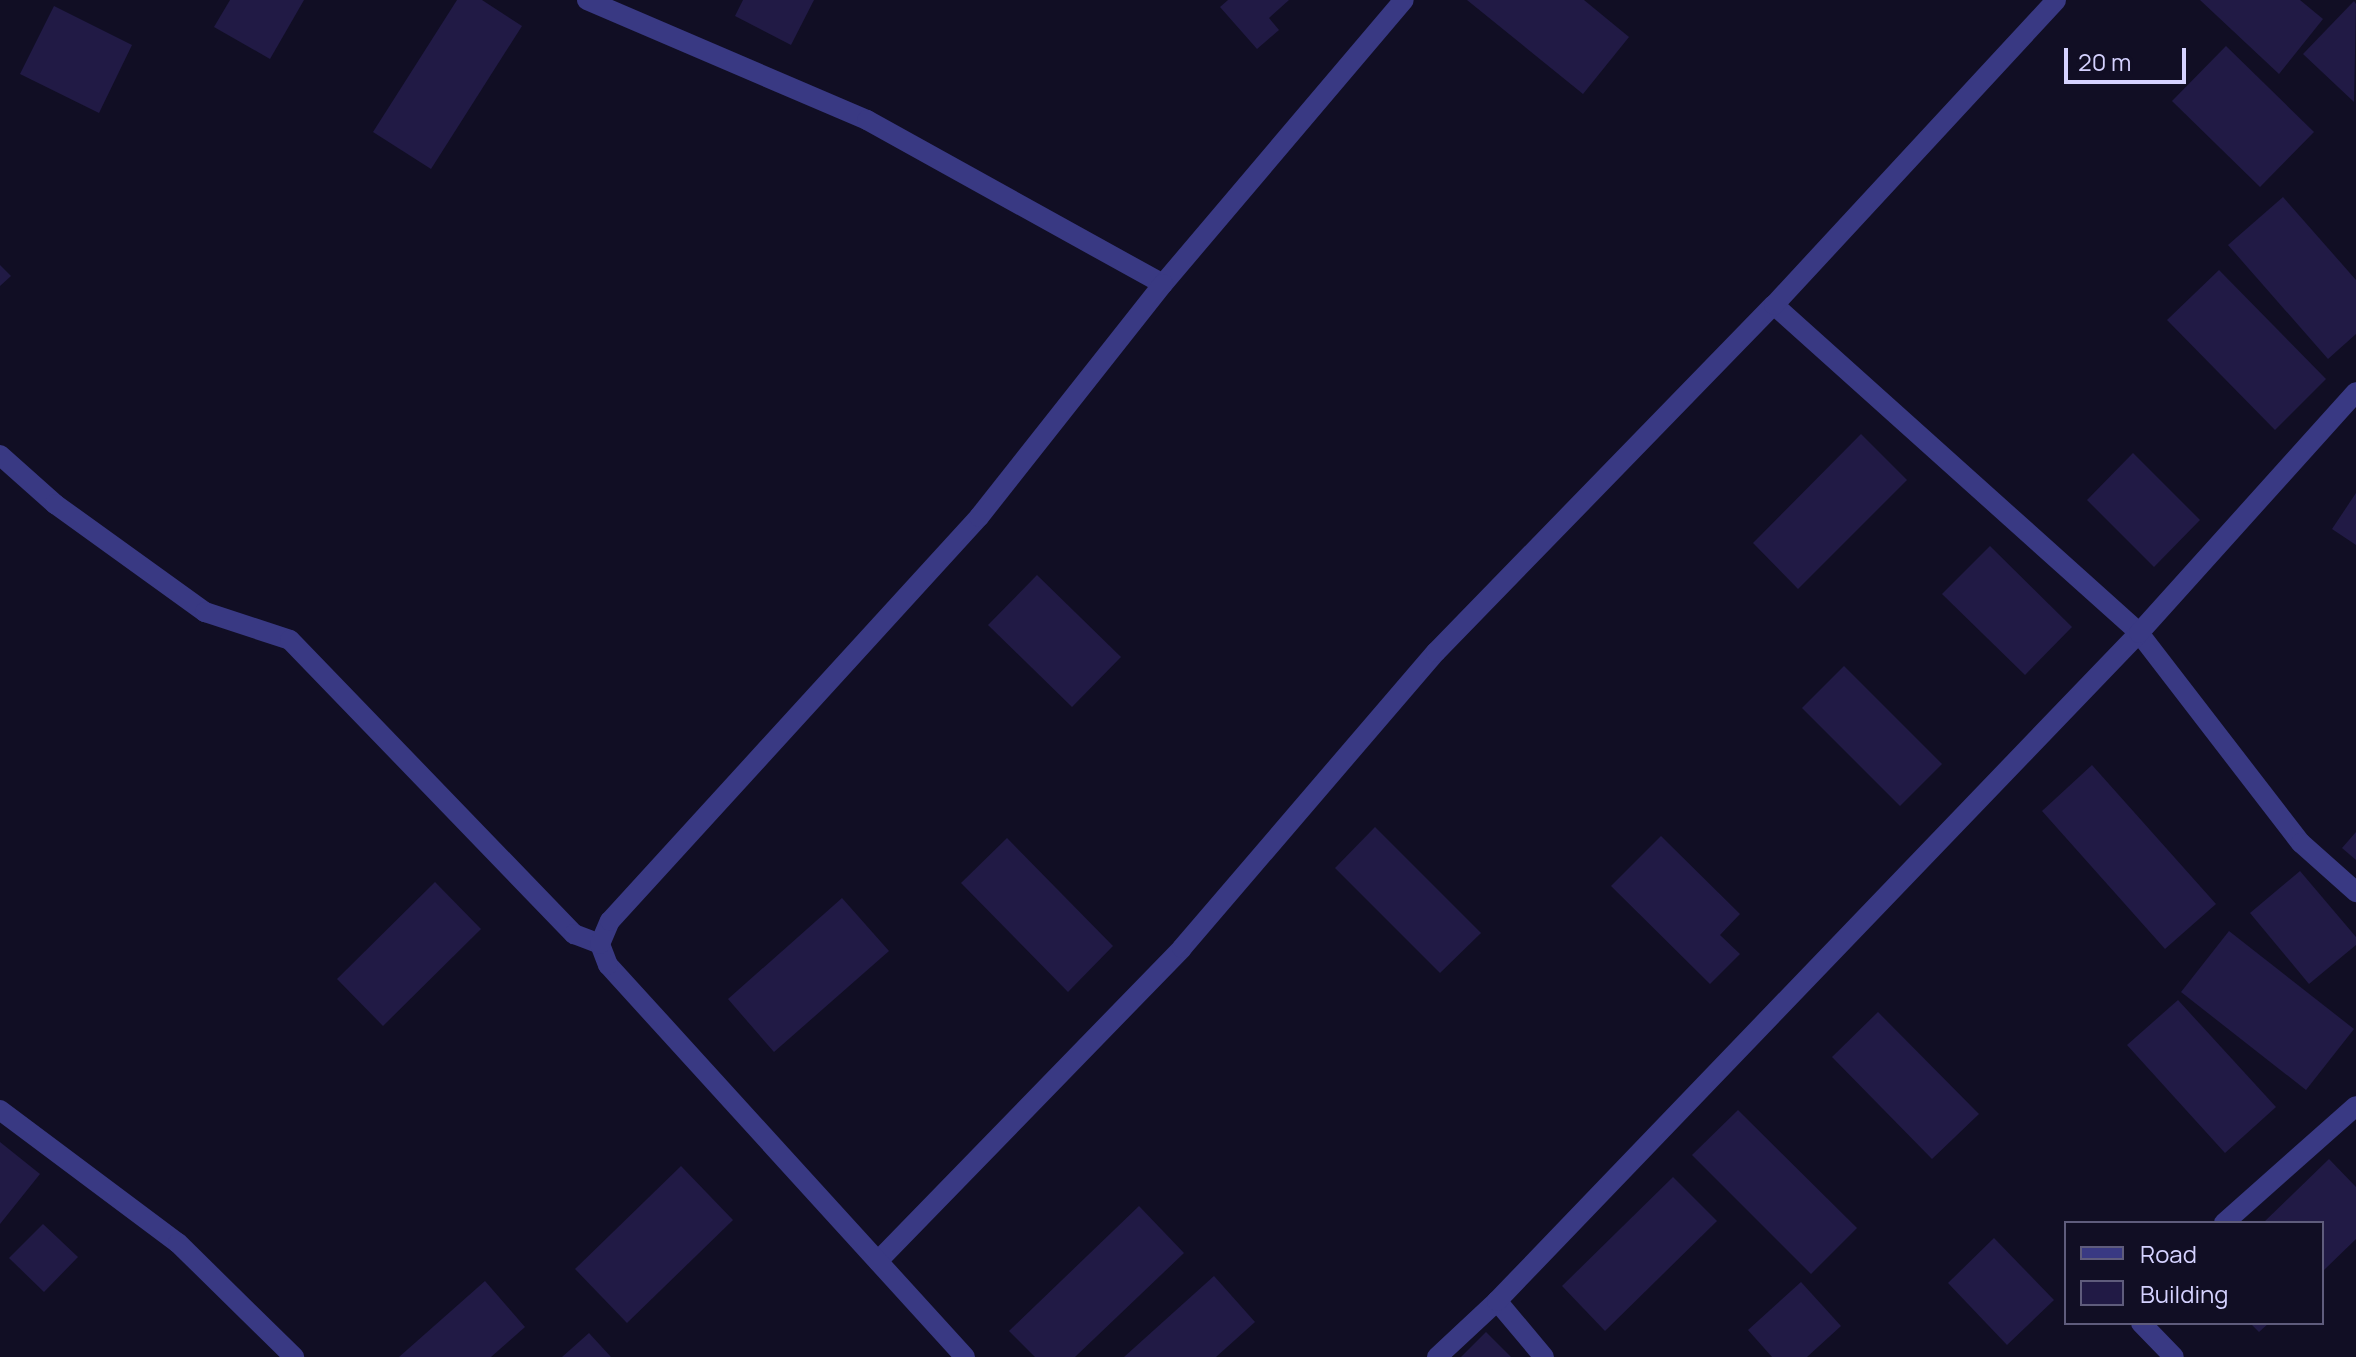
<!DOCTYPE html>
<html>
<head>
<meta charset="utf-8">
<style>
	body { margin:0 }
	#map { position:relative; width:2356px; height:1357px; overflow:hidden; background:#110e24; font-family:Manrope,sans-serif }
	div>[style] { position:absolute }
	.building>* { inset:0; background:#211a45 }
	.street>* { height:20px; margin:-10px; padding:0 10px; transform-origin:10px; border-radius:10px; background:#393983 }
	span { translate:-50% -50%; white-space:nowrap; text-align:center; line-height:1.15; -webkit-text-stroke:7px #110e24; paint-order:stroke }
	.legend { position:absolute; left:2064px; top:1221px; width:260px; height:104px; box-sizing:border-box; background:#110e24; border:2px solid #5f5c7c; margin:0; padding:10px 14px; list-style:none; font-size:24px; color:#d5d2ff }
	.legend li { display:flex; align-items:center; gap:16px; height:40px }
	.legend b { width:40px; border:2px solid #5f5c7c }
	.scale { position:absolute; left:2064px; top:48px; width:122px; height:36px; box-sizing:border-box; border:4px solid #d5d2ff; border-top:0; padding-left:10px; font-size:24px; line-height:28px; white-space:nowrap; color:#d5d2ff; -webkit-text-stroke:6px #110e24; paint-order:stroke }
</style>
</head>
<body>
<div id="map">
	<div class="building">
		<i style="clip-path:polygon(230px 0,304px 0,270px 59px,214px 27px)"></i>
		<i style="clip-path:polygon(457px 0,482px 0,522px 26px,431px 169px,373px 132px)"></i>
		<i style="clip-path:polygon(743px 0,814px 0,791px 45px,735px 16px)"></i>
		<i style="clip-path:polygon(1228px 0,1289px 0,1269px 18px,1279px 30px,1257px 49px,1220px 7px)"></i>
		<i style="clip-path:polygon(1467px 0,1584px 0,1629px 37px,1583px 94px)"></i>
		<i style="clip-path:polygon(2200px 0,2300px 0,2323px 19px,2279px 74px)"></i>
		<i style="clip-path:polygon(2354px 1px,2356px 4px,2354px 102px,2303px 54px)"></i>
		<i style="clip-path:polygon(54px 6px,132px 45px,99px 113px,20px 74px)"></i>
		<i style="clip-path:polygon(2226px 46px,2314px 132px,2260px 187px,2172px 101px)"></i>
		<i style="clip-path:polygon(2283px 197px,2356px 280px,2356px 334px,2328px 359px,2228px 245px)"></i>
		<i style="clip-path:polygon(0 265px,11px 276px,0 286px)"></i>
		<i style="clip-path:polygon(2219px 270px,2326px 379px,2275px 430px,2167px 320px)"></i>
		<i style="clip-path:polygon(1861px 434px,1907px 480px,1798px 589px,1753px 543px)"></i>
		<i style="clip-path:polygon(2133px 453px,2200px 520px,2154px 567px,2087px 500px)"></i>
		<i style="clip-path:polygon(2356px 493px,2356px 545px,2332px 529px)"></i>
		<i style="clip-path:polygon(1990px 546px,2072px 627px,2025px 675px,1942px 594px)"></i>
		<i style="clip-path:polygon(1037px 575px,1121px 657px,1072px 707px,988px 625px)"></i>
		<i style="clip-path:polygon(1844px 666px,1942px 764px,1900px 806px,1802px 708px)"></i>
		<i style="clip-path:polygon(2092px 765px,2216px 904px,2165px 949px,2042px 811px)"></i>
		<i style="clip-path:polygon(1375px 827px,1481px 933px,1440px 973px,1335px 868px)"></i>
		<i style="clip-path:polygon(2356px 832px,2356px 860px,2342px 848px)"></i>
		<i style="clip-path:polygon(1661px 836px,1740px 914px,1720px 935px,1740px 954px,1710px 984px,1611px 886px)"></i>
		<i style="clip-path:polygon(1007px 838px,1113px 946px,1068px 992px,961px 883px)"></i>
		<i style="clip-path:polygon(2300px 871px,2356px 937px,2356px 945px,2309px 984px,2250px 913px)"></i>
		<i style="clip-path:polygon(435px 882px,481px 929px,383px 1026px,337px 979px)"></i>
		<i style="clip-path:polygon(842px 898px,889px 951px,774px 1052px,728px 999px)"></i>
		<i style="clip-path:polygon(2229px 931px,2354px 1029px,2306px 1090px,2181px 992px)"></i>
		<i style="clip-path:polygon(2178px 1000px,2276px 1107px,2225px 1153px,2127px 1045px)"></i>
		<i style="clip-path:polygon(1878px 1012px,1979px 1114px,1932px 1159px,1832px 1057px)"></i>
		<i style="clip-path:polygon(1738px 1110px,1857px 1228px,1811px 1274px,1692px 1155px)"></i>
		<i style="clip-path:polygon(0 1142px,40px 1174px,0 1224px)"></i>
		<i style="clip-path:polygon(2329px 1159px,2356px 1187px,2356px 1239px,2322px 1272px,2322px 1223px,2263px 1223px)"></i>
		<i style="clip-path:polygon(681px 1166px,733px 1220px,627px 1323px,575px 1269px)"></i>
		<i style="clip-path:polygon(1673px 1177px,1717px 1221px,1605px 1331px,1562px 1286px)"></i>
		<i style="clip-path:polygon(1139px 1206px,1184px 1253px,1075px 1357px,1035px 1357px,1009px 1331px)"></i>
		<i style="clip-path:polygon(43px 1224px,78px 1257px,44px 1292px,9px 1258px)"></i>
		<i style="clip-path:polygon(1994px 1238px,2054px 1300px,2007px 1345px,1948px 1283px)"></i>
		<i style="clip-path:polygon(1214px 1276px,1255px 1322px,1216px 1357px,1124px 1357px)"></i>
		<i style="clip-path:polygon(485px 1281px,525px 1327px,491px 1357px,399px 1357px)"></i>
		<i style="clip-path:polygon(1801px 1282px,1841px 1326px,1807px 1357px,1772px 1357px,1748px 1330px)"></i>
		<i style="clip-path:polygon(2250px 1323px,2269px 1323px,2259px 1332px)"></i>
		<i style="clip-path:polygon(1486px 1332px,1511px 1357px,1461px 1357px)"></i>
		<i style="clip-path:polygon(589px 1333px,611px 1357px,562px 1357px)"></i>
	</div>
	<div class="street">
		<i style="left:587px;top:0;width:305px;rotate:23.2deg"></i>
		<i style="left:867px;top:120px;width:338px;rotate:29deg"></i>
		<i style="left:1163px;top:284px;width:372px;rotate:-49.7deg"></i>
		<i style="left:1774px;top:305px;width:491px;rotate:41.9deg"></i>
		<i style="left:2139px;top:633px;width:265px;rotate:52.4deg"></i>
		<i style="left:2301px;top:843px;width:74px;rotate:41.7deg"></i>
		<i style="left:0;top:455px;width:74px;rotate:41.7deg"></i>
		<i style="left:55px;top:504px;width:185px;rotate:35.8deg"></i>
		<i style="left:205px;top:612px;width:89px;rotate:18.2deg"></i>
		<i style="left:290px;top:640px;width:409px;rotate:46deg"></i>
		<i style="left:574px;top:934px;width:28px;rotate:21deg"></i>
		<i style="left:0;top:1110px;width:222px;rotate:36.8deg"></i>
		<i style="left:178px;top:1243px;width:163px;rotate:44.5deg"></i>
		<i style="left:2224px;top:1223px;width:176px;rotate:-41.6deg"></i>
		<i style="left:878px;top:1261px;width:436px;rotate:-45.8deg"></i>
		<i style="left:1182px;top:948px;width:390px;rotate:-49.4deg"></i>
		<i style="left:1436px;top:652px;width:484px;rotate:-45.8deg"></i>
		<i style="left:1774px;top:305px;width:415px;rotate:-47.2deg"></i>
		<i style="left:1497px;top:1301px;width:73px;rotate:50deg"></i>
		<i style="left:2141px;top:1323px;width:47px;rotate:45.9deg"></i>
		<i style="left:965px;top:1357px;width:530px;rotate:-132.32deg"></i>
		<i style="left:608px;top:965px;width:22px;rotate:-111deg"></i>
		<i style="left:600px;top:944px;width:25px;rotate:-67deg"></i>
		<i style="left:610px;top:921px;width:547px;rotate:-47.59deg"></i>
		<i style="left:979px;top:517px;width:297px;rotate:-51.7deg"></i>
		<i style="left:1437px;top:1357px;width:82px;rotate:-43deg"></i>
		<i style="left:1497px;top:1301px;width:926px;rotate:-46.14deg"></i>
		<i style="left:2139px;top:633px;width:324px;rotate:-48deg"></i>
	</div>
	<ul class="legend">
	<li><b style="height:10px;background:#393983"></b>Road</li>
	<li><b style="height:22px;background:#211a45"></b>Building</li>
	</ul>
	<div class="scale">20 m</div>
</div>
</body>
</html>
